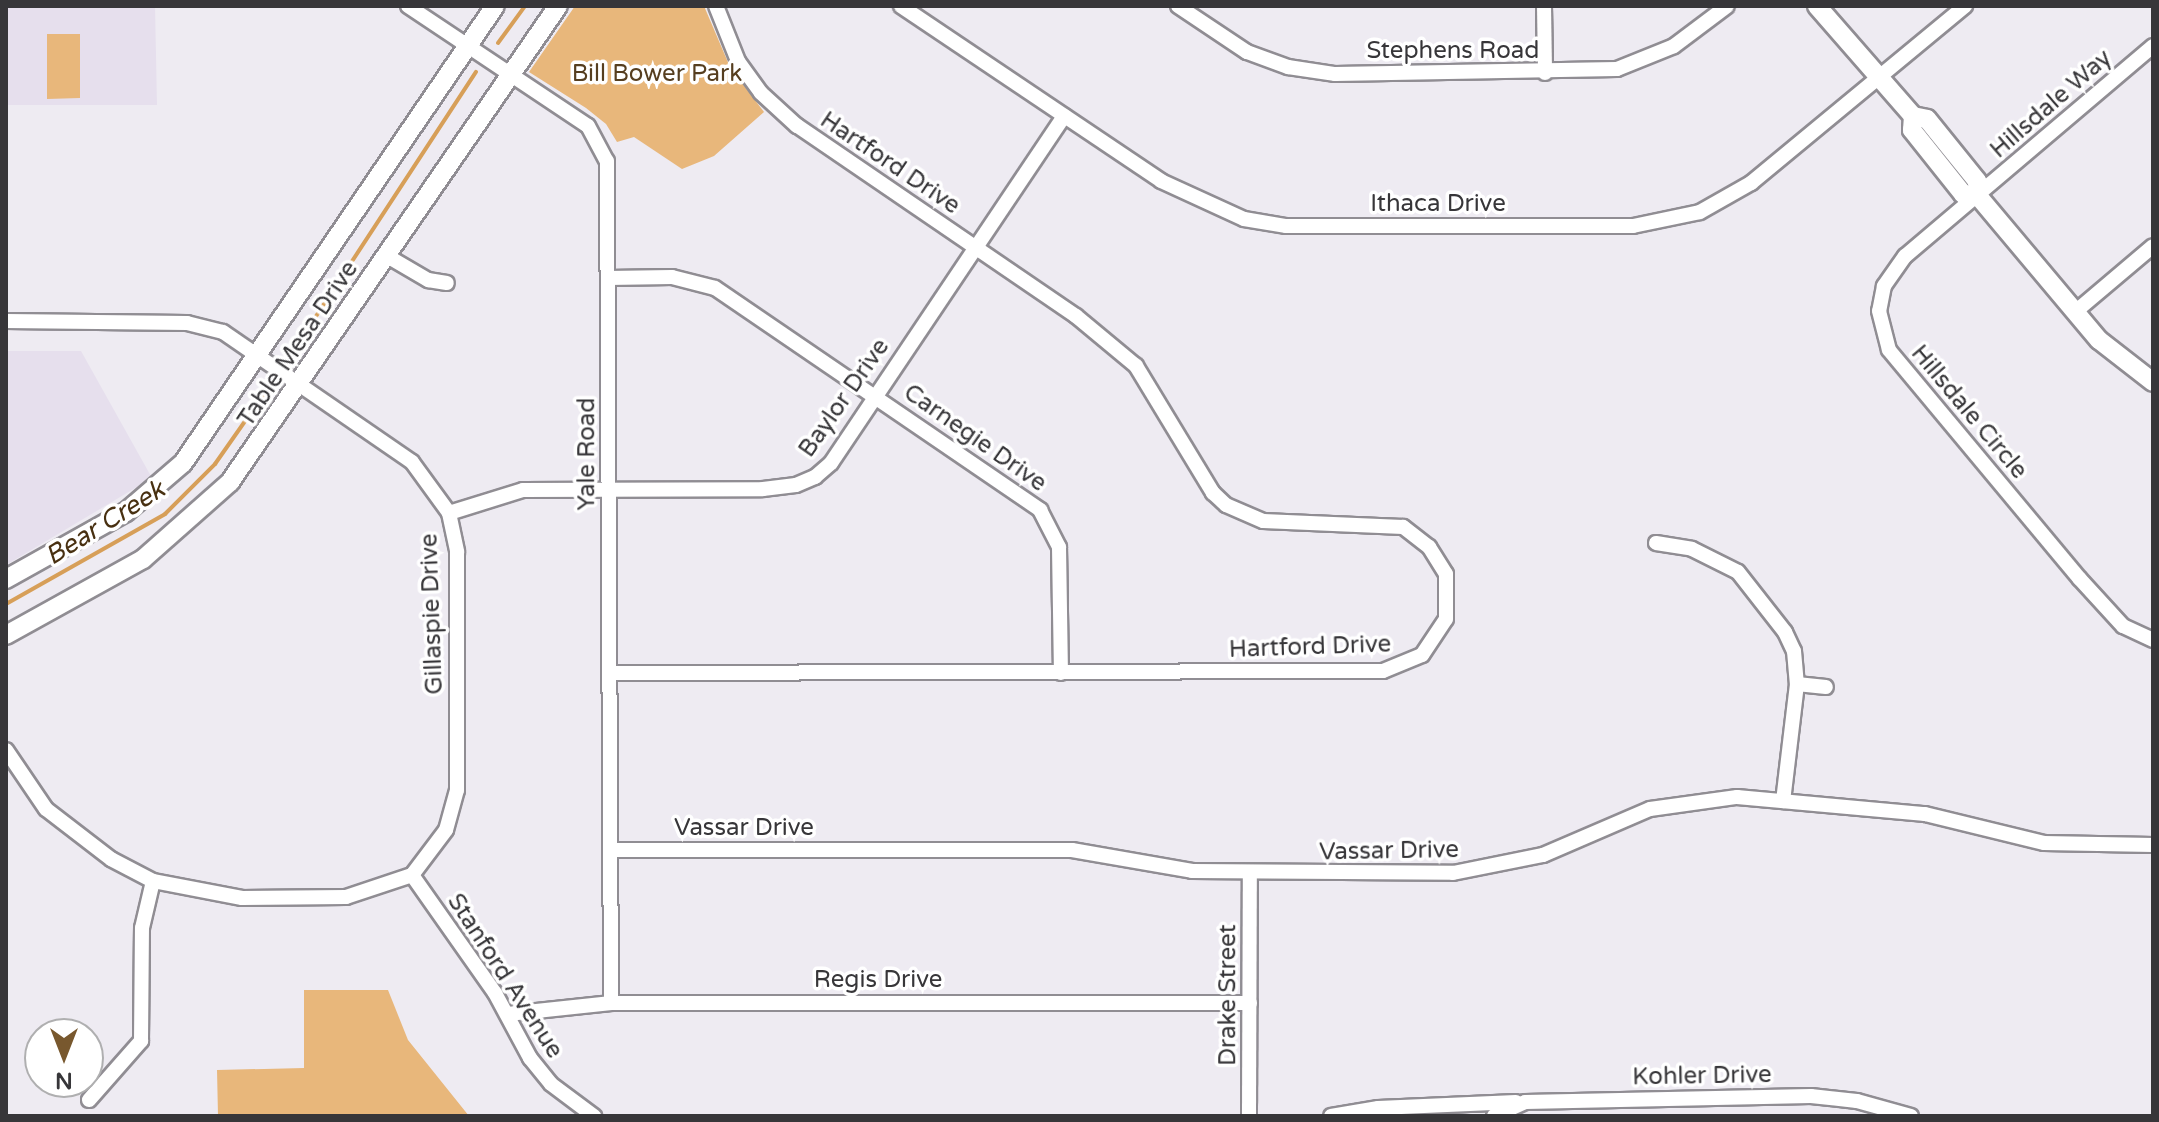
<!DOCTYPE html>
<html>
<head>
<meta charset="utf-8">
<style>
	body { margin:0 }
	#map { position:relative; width:2159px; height:1122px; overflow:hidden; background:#eeebf2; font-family:"Varela Round",sans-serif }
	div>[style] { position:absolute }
	.built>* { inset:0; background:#e6dfed }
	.green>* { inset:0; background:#e8b77b }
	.stream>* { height:4px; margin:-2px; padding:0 2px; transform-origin:2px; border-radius:2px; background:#d79f58 }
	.roads { filter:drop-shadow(2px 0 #908d93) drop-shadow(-2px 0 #908d93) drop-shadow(0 2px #908d93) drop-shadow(0 -2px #908d93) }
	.minor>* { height:14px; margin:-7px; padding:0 7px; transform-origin:7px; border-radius:7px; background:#fff }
	.tertiary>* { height:18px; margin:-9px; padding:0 9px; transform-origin:9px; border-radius:9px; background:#fff }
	span { translate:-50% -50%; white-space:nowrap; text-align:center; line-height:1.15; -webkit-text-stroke:7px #fff; paint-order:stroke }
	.street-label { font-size:24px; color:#373639 }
	.park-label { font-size:24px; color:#563e1f }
	.water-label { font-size:26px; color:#483011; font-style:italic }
	.frame { position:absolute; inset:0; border:8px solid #373639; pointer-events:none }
	.north { position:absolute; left:24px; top:1018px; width:80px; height:80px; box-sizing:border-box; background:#fff; border:2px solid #afafb0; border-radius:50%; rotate:180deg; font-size:22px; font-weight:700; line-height:32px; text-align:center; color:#373639 }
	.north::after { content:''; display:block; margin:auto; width:28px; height:36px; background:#78582e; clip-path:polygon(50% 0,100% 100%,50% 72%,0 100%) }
</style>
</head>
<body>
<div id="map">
	<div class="built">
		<i style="clip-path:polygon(6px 6px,155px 6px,157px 105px,6px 105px)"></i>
		<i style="clip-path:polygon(6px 351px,81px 351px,152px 478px,6px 565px)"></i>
	</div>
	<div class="green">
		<i style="clip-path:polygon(575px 6px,704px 6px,730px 67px,764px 112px,714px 156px,682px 169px,634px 137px,617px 142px,606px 124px,586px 108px,529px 72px)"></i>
		<i style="clip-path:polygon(47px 34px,80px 34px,80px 98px,47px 99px)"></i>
		<i style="clip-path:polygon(304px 990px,388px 990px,408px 1040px,469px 1116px,218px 1116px,217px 1070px,304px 1068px)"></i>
	</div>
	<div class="stream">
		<i style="left:498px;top:43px;width:46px;rotate:-53.9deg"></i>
		<i style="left:292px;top:353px;width:336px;rotate:-56.8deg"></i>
		<i style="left:6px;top:604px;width:183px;rotate:-29.5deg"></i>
		<i style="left:165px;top:514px;width:71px;rotate:-45deg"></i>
		<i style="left:215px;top:464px;width:98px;rotate:-55deg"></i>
	</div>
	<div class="roads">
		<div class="minor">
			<i style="left:408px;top:6px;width:216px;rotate:33.7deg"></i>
			<i style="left:588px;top:126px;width:40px;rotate:62deg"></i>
			<i style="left:607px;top:161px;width:842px;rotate:89.73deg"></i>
			<i style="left:901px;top:6px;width:313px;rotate:33.9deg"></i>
			<i style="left:1161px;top:181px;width:91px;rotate:24.6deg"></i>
			<i style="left:1244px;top:219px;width:43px;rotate:9.5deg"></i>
			<i style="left:1286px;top:226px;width:347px"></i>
			<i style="left:1633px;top:226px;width:68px;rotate:-11.8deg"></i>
			<i style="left:1700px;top:212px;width:59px;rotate:-29.6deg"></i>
			<i style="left:1751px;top:183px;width:278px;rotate:-39.6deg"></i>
			<i style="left:1178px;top:6px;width:83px;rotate:33.7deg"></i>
			<i style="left:1247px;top:52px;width:44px;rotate:20.1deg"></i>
			<i style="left:1288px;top:67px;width:48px;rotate:8.5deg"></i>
			<i style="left:1335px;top:74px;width:282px;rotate:-1deg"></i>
			<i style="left:1617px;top:69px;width:61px;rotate:-22deg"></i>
			<i style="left:1674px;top:46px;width:66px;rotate:-37deg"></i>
			<i style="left:1544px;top:6px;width:67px;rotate:89.1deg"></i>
			<i style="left:2153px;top:46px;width:325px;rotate:139.7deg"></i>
			<i style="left:1905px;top:256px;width:37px;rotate:125deg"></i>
			<i style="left:1884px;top:286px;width:25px;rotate:101deg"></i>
			<i style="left:1879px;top:311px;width:40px;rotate:75.6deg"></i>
			<i style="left:1889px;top:350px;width:297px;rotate:50.2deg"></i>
			<i style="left:2079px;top:578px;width:65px;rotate:47.5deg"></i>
			<i style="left:2123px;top:626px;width:33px;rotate:25deg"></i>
			<i style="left:387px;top:256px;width:48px;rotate:30.3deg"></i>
			<i style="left:428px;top:280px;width:19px;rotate:9deg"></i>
			<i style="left:608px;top:278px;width:64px;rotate:-0.9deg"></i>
			<i style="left:672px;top:277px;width:44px;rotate:14.3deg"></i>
			<i style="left:715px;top:288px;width:394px;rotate:34.3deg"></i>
			<i style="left:1040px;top:510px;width:42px;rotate:62.8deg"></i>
			<i style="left:1059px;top:547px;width:126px;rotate:89.1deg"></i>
			<i style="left:2075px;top:312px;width:102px;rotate:-40.2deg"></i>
			<i style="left:6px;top:321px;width:181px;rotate:0.6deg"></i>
			<i style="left:187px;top:323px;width:37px;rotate:14deg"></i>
			<i style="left:223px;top:332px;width:229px;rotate:34.5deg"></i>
			<i style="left:412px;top:462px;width:63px;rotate:54deg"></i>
			<i style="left:449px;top:513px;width:40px;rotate:78deg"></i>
			<i style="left:457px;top:552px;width:238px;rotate:90deg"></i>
			<i style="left:457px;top:790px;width:41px;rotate:105.4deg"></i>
			<i style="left:446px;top:830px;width:56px;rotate:127.1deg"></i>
			<i style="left:412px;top:875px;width:70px;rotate:161.6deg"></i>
			<i style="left:346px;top:897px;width:104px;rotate:179.4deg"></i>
			<i style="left:242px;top:898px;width:91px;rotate:-169.2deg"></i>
			<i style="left:153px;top:881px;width:47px;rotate:-152.4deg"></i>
			<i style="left:111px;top:859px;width:82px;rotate:-142.4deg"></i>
			<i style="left:46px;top:809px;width:71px;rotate:-124.1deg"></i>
			<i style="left:449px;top:513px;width:77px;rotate:-17.3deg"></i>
			<i style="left:523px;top:490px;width:240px;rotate:-0.2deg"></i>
			<i style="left:763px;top:489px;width:33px;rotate:-7deg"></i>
			<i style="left:796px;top:485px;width:21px;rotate:-23deg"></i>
			<i style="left:815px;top:477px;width:21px;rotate:-41deg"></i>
			<i style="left:831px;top:463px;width:418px;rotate:-56.1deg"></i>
			<i style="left:1656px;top:543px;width:36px;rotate:9deg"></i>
			<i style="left:1692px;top:549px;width:51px;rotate:26.6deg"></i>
			<i style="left:1738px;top:572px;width:76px;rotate:51.9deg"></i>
			<i style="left:1785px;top:632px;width:21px;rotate:65deg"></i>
			<i style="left:1794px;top:651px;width:33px;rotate:85deg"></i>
			<i style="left:1797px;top:684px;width:118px;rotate:96.8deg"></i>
			<i style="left:610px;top:673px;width:773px;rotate:-0.15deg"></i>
			<i style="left:1383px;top:671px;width:42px;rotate:-22.3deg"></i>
			<i style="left:1422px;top:655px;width:43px;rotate:-56.3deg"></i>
			<i style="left:1446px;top:619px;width:45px;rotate:-90deg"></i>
			<i style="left:1446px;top:574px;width:32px;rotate:-122deg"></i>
			<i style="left:1429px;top:547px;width:33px;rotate:-142deg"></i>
			<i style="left:1403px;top:527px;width:140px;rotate:-177.5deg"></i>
			<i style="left:1263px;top:521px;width:40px;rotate:-156.6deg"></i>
			<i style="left:1226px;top:505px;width:18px;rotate:-137deg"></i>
			<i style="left:1213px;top:493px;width:149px;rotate:-121.2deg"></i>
			<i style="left:1136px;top:366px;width:78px;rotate:-140.2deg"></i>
			<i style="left:1076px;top:316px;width:338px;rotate:-145.7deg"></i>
			<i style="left:797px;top:126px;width:49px;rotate:-137.5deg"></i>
			<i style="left:761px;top:93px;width:39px;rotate:-126deg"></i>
			<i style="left:738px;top:61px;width:59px;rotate:-111.8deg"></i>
			<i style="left:1797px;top:684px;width:29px;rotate:6deg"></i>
			<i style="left:612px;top:850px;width:460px"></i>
			<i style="left:1072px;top:850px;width:122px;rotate:9.9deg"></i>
			<i style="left:1192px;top:871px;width:261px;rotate:0.4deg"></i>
			<i style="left:1453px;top:873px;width:92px;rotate:-11.3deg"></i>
			<i style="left:1543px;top:855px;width:116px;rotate:-23.3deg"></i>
			<i style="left:1650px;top:809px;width:88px;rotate:-7.9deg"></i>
			<i style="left:1737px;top:797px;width:189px;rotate:5.2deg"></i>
			<i style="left:1925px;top:814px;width:122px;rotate:13.7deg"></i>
			<i style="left:2044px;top:843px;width:109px;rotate:1.1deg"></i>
			<i style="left:412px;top:875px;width:144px;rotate:54.9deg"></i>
			<i style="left:495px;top:993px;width:74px;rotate:61.7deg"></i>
			<i style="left:530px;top:1058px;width:33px;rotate:51deg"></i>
			<i style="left:551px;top:1084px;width:54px;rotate:36.7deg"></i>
			<i style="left:508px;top:1014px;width:104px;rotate:-6.1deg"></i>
			<i style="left:611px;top:1003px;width:639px"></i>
			<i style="left:89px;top:1100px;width:79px;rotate:-48.6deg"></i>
			<i style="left:141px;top:1041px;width:113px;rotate:-89.5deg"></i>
			<i style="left:142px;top:928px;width:48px;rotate:-76.8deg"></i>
			<i style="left:1249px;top:1116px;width:242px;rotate:-89.8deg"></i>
			<i style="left:1331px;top:1116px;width:48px;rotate:-9.7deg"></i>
			<i style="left:1378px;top:1108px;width:138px;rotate:-2.5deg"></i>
			<i style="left:1494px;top:1116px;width:34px;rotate:-24deg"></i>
			<i style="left:1525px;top:1102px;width:286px;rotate:-1.2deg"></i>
			<i style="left:1811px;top:1096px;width:46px;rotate:6.2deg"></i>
			<i style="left:1857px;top:1101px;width:56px;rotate:15.5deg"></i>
		</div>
		<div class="tertiary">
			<i style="left:1817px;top:6px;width:146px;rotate:48.9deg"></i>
			<i style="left:1913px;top:116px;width:14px;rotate:12deg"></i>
			<i style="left:1927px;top:119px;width:80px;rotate:51.1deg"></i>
			<i style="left:1977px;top:181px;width:15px;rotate:86deg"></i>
			<i style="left:1978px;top:196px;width:188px;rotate:50deg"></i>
			<i style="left:2099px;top:340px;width:68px;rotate:37.9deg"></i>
			<i style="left:1913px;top:116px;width:14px;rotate:94deg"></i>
			<i style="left:1912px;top:130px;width:82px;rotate:51.4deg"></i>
			<i style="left:1963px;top:194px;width:15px;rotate:8deg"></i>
			<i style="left:6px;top:579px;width:137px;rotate:-29.2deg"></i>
			<i style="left:126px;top:512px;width:75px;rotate:-40.7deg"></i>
			<i style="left:183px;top:463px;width:553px;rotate:-55.68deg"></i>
			<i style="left:6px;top:635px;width:157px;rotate:-29deg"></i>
			<i style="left:143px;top:559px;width:116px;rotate:-41.5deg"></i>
			<i style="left:230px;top:482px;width:578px;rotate:-55.43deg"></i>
		</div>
	</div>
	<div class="street-label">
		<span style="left:1453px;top:51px">Stephens Road</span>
		<span style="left:2051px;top:104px;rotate:-41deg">Hillsdale Way</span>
		<span style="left:890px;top:163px;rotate:34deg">Hartford Drive</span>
		<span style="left:1438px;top:204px">Ithaca Drive</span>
		<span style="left:298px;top:344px;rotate:-56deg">Table Mesa Drive</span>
		<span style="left:844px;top:398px;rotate:-55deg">Baylor Drive</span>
		<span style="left:1969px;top:412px;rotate:50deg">Hillsdale Circle</span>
		<span style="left:975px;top:438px;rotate:35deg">Carnegie Drive</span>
		<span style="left:587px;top:454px;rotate:-90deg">Yale Road</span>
		<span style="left:432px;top:614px;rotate:-92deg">Gillaspie Drive</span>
		<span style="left:1310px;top:647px;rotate:-2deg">Hartford Drive</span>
		<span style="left:744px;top:828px">Vassar Drive</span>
		<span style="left:1389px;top:851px;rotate:-1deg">Vassar Drive</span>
		<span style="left:505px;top:976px;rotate:57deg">Stanford Avenue</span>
		<span style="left:878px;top:980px">Regis Drive</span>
		<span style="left:1228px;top:995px;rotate:-90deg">Drake Street</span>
		<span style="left:1702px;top:1076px;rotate:-1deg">Kohler Drive</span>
	</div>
	<div class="park-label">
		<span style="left:657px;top:74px">Bill Bower Park</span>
	</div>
	<div class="water-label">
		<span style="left:105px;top:523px;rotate:-32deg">Bear Creek</span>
	</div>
	<div class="frame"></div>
	<div class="north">N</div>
</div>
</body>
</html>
